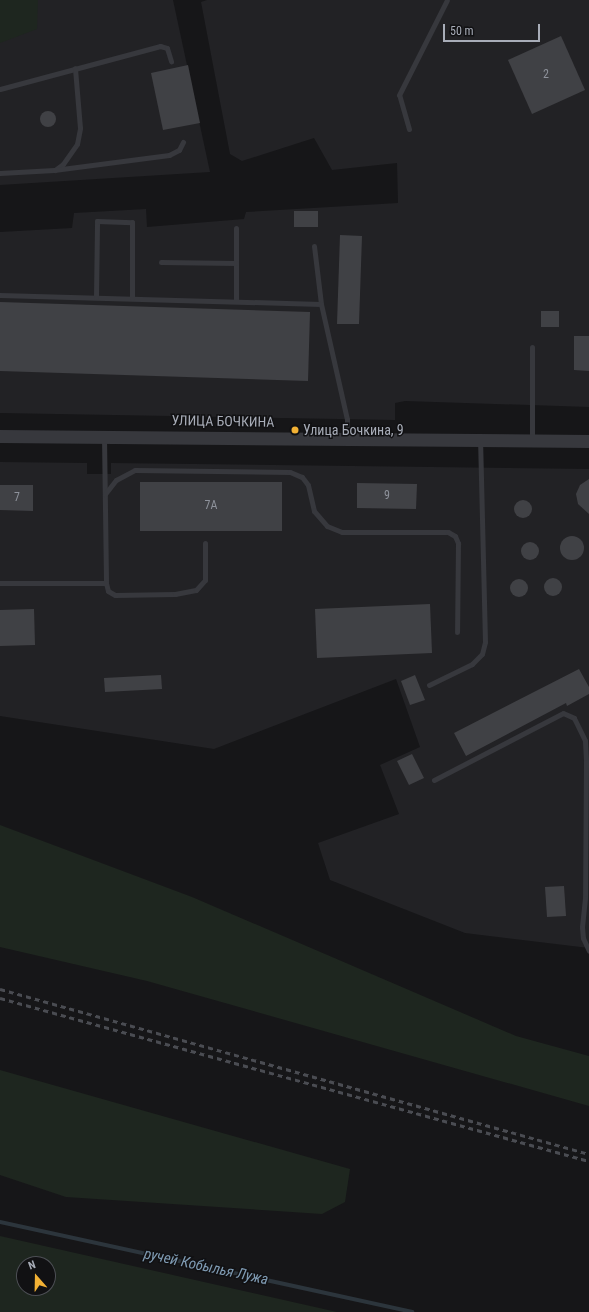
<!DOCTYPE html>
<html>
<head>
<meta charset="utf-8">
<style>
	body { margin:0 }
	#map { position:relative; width:589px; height:1312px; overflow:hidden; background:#161618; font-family:"Roboto Condensed",sans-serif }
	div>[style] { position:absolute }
	.built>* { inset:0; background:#222225 }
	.green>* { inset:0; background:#1e261f }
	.stream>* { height:4px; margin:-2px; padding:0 2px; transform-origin:2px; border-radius:2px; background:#2c353c }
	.building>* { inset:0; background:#404145 }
	.round { border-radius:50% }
	.service>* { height:5px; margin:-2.5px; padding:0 2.5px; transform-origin:2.5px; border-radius:2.5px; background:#37383d }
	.tertiary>* { height:13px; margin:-6.5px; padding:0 6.5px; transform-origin:6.5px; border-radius:6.5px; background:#37383d }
	.rail>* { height:3px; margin-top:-1.5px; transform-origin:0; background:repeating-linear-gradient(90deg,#4a4c52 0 5px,transparent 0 9px) }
	.dots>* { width:11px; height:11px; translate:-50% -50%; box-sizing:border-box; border:2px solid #111113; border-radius:50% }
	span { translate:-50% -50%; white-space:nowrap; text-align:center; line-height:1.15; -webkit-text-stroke:3px #111113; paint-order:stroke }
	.number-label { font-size:12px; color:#8e929b }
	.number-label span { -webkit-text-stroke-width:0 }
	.street-label { font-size:14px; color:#a8adb8 }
	.poi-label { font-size:14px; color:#a8adb8 }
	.left { translate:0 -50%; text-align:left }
	.water-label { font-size:15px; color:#7f9bb3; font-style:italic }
	.north { position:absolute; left:16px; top:1256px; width:40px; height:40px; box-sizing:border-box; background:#111113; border:1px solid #4d4f55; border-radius:50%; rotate:340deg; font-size:11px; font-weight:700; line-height:16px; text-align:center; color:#a8adb8 }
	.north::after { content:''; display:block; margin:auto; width:14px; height:18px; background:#f2b134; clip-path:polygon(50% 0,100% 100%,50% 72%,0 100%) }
	.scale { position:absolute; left:443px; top:24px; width:97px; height:18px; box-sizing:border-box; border:2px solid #a8adb8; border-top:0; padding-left:5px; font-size:12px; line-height:14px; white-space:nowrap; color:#a8adb8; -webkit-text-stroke:3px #111113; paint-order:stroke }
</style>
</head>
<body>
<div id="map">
	<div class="built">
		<i style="clip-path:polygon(0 0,173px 0,210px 172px,0 185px)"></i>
		<i style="clip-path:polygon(207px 0,589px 0,589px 407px,405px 401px,395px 403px,395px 420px,0 413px,0 232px,72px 228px,74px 213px,146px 209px,147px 227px,244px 219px,246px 212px,398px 203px,397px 163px,332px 170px,314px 138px,242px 161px,230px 154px,201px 2px)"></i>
		<i style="clip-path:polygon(0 462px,87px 463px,87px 474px,111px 474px,111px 463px,589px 469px,589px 948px,465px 933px,330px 880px,318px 843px,399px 814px,380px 765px,420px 747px,396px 679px,214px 749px,0 716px)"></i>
	</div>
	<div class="green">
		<i style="clip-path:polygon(0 0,38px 0,37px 29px,0 43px)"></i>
		<i style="clip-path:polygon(0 825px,192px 897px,516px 1036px,589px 1056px,589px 1106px,147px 981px,0 947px)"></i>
		<i style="clip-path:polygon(0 1070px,350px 1169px,345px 1202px,322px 1214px,66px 1197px,0 1175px)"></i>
		<i style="clip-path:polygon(evenodd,0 1236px,337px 1312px,0 1312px,0 1236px,24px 1264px,48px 1264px,48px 1288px,24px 1288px,24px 1264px)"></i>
	</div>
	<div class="stream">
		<i style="left:0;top:1222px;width:422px;rotate:12.3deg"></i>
	</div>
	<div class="building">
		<i style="clip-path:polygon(561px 36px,585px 90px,532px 114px,508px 60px)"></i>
		<i style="clip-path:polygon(188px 65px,200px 123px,163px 130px,151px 73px)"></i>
		<i class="round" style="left:40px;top:111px;width:16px;height:16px"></i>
		<i style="clip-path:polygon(294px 211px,318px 211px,318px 227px,294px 227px)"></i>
		<i style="clip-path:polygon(340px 235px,362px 236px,359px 324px,337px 324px)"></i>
		<i style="clip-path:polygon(0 302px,310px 312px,308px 381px,0 371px)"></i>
		<i style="clip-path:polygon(541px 311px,559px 311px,559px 327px,541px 327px)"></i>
		<i style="clip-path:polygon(574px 336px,589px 336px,589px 371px,574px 370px)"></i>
		<i style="clip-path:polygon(589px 479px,589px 514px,578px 504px,576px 494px,580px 485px)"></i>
		<i style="clip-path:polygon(140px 482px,282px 482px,282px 531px,140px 531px)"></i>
		<i style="clip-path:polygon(357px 483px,417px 484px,416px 509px,357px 508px)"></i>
		<i style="clip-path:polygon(0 485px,33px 485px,33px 511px,0 510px)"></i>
		<i class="round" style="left:514px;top:500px;width:18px;height:18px"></i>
		<i class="round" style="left:560px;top:536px;width:24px;height:24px"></i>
		<i class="round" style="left:521px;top:542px;width:18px;height:18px"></i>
		<i class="round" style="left:544px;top:578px;width:18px;height:18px"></i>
		<i class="round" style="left:510px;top:579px;width:18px;height:18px"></i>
		<i style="clip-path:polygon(430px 604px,432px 653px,317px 658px,315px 609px)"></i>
		<i style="clip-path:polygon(34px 609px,35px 645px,0 646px,0 610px)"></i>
		<i style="clip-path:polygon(579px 669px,589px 687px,589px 694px,567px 706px,566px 703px,466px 756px,454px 733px)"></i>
		<i style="clip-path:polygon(161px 675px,162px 689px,105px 692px,104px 678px)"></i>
		<i style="clip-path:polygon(415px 675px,425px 700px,410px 705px,401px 681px)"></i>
		<i style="clip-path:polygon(412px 754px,424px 778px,409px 785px,397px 761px)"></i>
		<i style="clip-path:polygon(564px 886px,566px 916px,547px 917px,545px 887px)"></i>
	</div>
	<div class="service">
		<i style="left:0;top:89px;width:166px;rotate:-15deg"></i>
		<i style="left:160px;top:46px;width:7px;rotate:16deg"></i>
		<i style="left:167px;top:48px;width:14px;rotate:73deg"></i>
		<i style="left:409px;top:129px;width:35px;rotate:-106deg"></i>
		<i style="left:399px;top:95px;width:106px;rotate:-63.2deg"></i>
		<i style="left:55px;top:170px;width:10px;rotate:-37deg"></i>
		<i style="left:63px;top:164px;width:24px;rotate:-55deg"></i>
		<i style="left:77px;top:144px;width:16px;rotate:-79deg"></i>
		<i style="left:80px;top:128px;width:60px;rotate:-94.8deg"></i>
		<i style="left:0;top:173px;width:54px;rotate:-3.2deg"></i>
		<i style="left:54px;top:170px;width:116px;rotate:-7.4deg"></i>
		<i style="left:169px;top:155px;width:11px;rotate:-27deg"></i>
		<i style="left:179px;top:150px;width:9px;rotate:-63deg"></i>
		<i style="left:236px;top:228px;width:73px;rotate:90deg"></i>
		<i style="left:314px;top:246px;width:58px;rotate:83.1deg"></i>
		<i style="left:161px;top:262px;width:75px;rotate:0.8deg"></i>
		<i style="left:0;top:295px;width:321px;rotate:1.6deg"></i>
		<i style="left:321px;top:304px;width:118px;rotate:77.3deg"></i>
		<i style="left:347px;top:419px;width:19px;rotate:90deg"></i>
		<i style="left:96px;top:297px;width:76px;rotate:-89.2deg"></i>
		<i style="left:97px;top:221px;width:35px;rotate:2deg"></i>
		<i style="left:132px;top:222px;width:76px;rotate:90deg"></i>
		<i style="left:104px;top:437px;width:146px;rotate:89.2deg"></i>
		<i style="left:106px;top:583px;width:8px;rotate:76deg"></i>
		<i style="left:108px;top:591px;width:8px;rotate:30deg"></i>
		<i style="left:115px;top:595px;width:60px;rotate:-1deg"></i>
		<i style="left:175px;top:594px;width:21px;rotate:-11deg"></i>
		<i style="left:196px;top:590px;width:13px;rotate:-48deg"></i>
		<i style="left:205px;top:580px;width:37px;rotate:-90deg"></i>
		<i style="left:532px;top:440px;width:93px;rotate:-90deg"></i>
		<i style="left:105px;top:494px;width:18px;rotate:-52deg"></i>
		<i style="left:116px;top:480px;width:21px;rotate:-28deg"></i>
		<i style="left:135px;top:470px;width:155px;rotate:0.7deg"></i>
		<i style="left:290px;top:472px;width:13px;rotate:23deg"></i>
		<i style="left:302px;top:477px;width:10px;rotate:53deg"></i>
		<i style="left:308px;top:485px;width:27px;rotate:77deg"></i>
		<i style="left:314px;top:511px;width:20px;rotate:49deg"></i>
		<i style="left:327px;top:526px;width:16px;rotate:22deg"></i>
		<i style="left:342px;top:532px;width:106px"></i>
		<i style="left:448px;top:532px;width:8px;rotate:30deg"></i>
		<i style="left:455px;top:536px;width:8px;rotate:67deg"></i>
		<i style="left:458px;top:543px;width:89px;rotate:90.6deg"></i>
		<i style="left:0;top:583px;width:106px"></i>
		<i style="left:429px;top:685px;width:48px;rotate:-26deg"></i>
		<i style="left:472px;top:664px;width:14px;rotate:-45deg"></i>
		<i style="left:482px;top:654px;width:12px;rotate:-76deg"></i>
		<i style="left:485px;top:642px;width:201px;rotate:-91.4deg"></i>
		<i style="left:434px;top:780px;width:145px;rotate:-27.4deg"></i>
		<i style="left:563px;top:713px;width:12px;rotate:24deg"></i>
		<i style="left:574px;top:718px;width:25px;rotate:64deg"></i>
		<i style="left:585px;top:741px;width:21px;rotate:87deg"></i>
		<i style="left:586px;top:762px;width:136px;rotate:90.4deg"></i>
		<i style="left:585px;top:898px;width:29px;rotate:96deg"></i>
		<i style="left:582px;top:927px;width:11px;rotate:85deg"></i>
		<i style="left:583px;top:938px;width:14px;rotate:65deg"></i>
	</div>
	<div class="tertiary">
		<i style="left:0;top:436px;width:589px;rotate:0.49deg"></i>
	</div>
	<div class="rail">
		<i style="left:0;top:989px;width:612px;rotate:15.65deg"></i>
		<i style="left:0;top:998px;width:611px;rotate:15.47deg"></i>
	</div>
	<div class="dots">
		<i style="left:295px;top:430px;background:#f2b134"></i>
	</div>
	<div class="number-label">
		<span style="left:546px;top:75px">2</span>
		<span style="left:387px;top:496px">9</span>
		<span style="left:17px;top:498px">7</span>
		<span style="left:211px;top:506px">7А</span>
	</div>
	<div class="street-label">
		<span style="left:223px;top:421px;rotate:1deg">УЛИЦА БОЧКИНА</span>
	</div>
	<div class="poi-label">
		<span class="left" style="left:303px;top:430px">Улица Бочкина, 9</span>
	</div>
	<div class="water-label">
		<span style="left:206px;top:1267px;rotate:12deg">ручей Кобылья Лужа</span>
	</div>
	<div class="north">N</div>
	<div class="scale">50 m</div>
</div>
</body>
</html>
